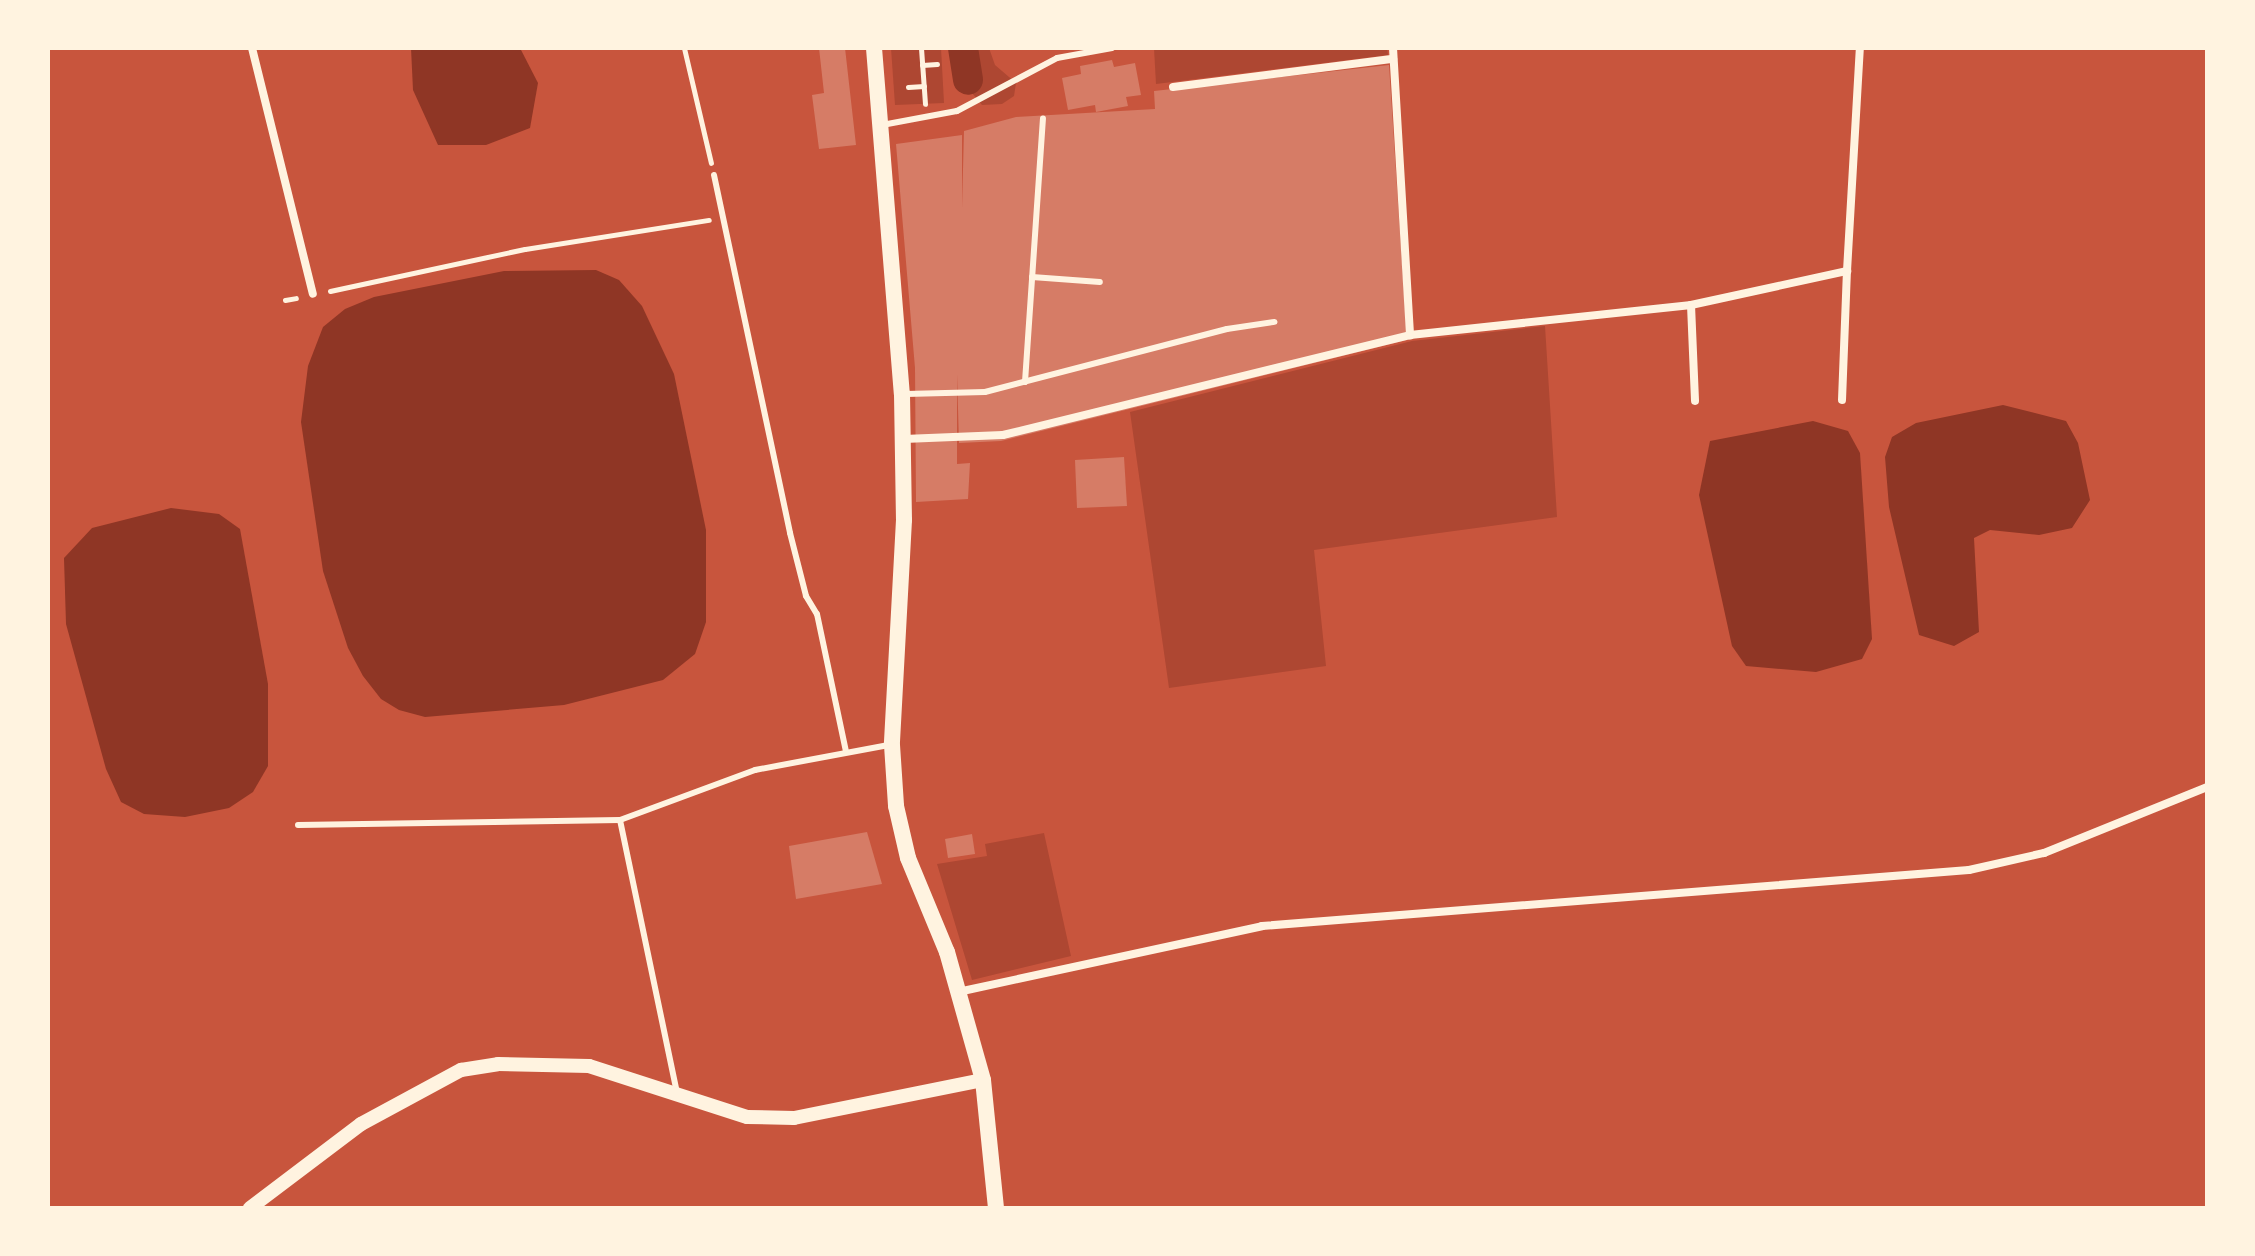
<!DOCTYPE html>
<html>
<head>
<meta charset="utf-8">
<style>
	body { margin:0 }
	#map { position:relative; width:2255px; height:1256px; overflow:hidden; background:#c8553d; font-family:Karla,sans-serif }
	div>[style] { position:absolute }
	.green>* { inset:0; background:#ae4732 }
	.water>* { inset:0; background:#8f3625 }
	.canal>* { height:30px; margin:-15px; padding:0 15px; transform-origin:15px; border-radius:15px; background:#8f3625 }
	.building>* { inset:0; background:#d67c66 }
	.path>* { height:5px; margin:-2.5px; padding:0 2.5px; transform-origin:2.5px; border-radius:2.5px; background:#fff3e0 }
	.service>* { height:6px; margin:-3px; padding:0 3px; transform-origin:3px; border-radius:3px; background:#fff3e0 }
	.minor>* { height:8px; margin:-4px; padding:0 4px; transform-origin:4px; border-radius:4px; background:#fff3e0 }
	.tertiary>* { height:14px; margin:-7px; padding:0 7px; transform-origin:7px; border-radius:7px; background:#fff3e0 }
	.secondary>* { height:16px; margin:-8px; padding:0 8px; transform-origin:8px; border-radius:8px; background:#fff3e0 }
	span { translate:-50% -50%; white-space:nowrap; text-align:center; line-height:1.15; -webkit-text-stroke:6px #fff3e0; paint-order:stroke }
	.frame { position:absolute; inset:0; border:50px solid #fff3e0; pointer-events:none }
</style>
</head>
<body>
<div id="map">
	<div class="green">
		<i style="clip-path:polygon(891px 48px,941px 48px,944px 103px,895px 105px)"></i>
		<i style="clip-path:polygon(989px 48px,995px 65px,1016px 83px,1014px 96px,1002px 104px,982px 105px,958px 76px,953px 48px)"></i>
		<i style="clip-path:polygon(1154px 48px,1387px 48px,1388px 55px,1156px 84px)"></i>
		<i style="clip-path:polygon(1545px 326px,1557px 517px,1314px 550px,1326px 666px,1169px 688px,1130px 412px,1412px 341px)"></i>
		<i style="clip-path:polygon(1044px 833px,1071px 956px,972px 980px,937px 864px,987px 856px,985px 844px)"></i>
	</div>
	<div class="water">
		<i style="clip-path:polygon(411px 48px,520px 48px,538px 83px,530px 128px,486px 145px,438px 145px,413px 90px)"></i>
		<i style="clip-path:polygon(596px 270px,619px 280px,642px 306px,674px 374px,706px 530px,706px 622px,695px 654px,663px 680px,564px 705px,425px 717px,399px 710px,381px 699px,363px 676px,348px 648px,323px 571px,301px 422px,308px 366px,323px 327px,345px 309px,374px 297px,504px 271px)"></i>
		<i style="clip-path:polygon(2003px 405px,2066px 421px,2078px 443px,2090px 500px,2072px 528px,2039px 535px,1990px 530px,1974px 538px,1979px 632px,1954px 646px,1919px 635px,1889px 507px,1885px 457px,1892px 437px,1916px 423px)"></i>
		<i style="clip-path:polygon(1813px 421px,1848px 431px,1860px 453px,1872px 639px,1862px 659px,1816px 672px,1746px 666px,1732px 646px,1699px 495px,1710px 441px)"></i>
		<i style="clip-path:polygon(171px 508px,219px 514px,240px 529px,268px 684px,268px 766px,253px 792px,229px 808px,185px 817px,144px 814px,121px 802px,106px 769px,66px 624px,64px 558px,92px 528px)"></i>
	</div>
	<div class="canal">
		<i style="left:963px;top:48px;width:32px;rotate:81deg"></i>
	</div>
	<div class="building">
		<i style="clip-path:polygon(819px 48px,845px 48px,856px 145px,819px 149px,812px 95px,824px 93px)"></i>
		<i style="clip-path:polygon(1112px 60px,1114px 67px,1135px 63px,1141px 95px,1126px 97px,1128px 106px,1096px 112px,1095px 105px,1068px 110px,1062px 78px,1081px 74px,1080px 66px)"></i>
		<i style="clip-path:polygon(1389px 65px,1407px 340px,1001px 441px,959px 443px,957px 374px,957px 464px,970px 463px,968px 499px,916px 502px,915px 368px,896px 144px,962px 135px,962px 208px,964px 131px,1016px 117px,1155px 109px,1154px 91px)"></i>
		<i style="clip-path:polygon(1124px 457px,1127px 506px,1077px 508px,1075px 460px)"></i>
		<i style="clip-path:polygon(867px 832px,882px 884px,796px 899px,789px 846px)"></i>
		<i style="clip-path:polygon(972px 834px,975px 854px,948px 858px,945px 839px)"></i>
	</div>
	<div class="path">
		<i style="left:684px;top:48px;width:118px;rotate:76.8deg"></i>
		<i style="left:921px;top:48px;width:56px;rotate:85.9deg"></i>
		<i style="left:922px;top:65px;width:15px;rotate:-4deg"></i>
		<i style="left:908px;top:87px;width:16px;rotate:-4deg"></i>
		<i style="left:330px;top:291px;width:199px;rotate:-12.2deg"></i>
		<i style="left:525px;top:249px;width:186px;rotate:-9deg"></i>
		<i style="left:285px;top:300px;width:11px;rotate:-10deg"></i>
	</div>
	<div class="service">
		<i style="left:882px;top:125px;width:76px;rotate:-10.6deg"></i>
		<i style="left:957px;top:111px;width:113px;rotate:-27.9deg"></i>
		<i style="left:1057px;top:58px;width:56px;rotate:-10.3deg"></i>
		<i style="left:714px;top:175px;width:366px;rotate:78deg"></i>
		<i style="left:790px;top:533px;width:65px;rotate:75.7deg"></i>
		<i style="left:806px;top:596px;width:21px;rotate:59deg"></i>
		<i style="left:817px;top:614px;width:141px;rotate:78.1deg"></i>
		<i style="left:1032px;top:277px;width:68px;rotate:4.2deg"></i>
		<i style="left:1025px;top:382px;width:264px;rotate:-86.1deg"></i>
		<i style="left:906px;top:394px;width:79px;rotate:-1.5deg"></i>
		<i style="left:985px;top:392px;width:250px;rotate:-14.6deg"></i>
		<i style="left:1227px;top:329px;width:48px;rotate:-8.5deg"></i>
		<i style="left:620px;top:820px;width:279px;rotate:78.2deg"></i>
		<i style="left:298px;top:825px;width:322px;rotate:-0.9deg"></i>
		<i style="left:620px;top:820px;width:144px;rotate:-20.3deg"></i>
		<i style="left:755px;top:770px;width:136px;rotate:-10.6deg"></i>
	</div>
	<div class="minor">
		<i style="left:252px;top:48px;width:253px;rotate:76.1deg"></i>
		<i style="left:1393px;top:48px;width:288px;rotate:86.6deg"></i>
		<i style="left:1173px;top:87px;width:222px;rotate:-7.3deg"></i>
		<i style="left:1691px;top:305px;width:96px;rotate:87.6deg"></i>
		<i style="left:1842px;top:400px;width:129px;rotate:-87.8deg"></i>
		<i style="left:904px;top:439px;width:99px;rotate:-2.3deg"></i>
		<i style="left:1003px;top:435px;width:419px;rotate:-13.8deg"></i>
		<i style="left:1410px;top:335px;width:283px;rotate:-6.1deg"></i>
		<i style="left:1691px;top:305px;width:160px;rotate:-12.3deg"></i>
		<i style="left:1847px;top:271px;width:223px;rotate:-86.7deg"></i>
		<i style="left:958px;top:992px;width:311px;rotate:-12.2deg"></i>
		<i style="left:1262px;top:926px;width:709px;rotate:-4.53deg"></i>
		<i style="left:1969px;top:870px;width:77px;rotate:-12.8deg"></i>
		<i style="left:2044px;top:853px;width:176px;rotate:-22deg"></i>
	</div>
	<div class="tertiary">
		<i style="left:250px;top:1208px;width:139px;rotate:-37.1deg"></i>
		<i style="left:361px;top:1124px;width:114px;rotate:-28.4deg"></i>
		<i style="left:461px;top:1070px;width:37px;rotate:-9deg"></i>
		<i style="left:498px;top:1064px;width:91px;rotate:1.3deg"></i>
		<i style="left:589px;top:1066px;width:166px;rotate:17.9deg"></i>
		<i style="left:747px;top:1117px;width:47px;rotate:1.2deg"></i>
		<i style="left:794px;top:1118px;width:193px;rotate:-11.4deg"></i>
	</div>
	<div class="secondary">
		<i style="left:874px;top:48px;width:347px;rotate:85.4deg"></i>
		<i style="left:902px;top:394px;width:126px;rotate:89.1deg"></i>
		<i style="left:904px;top:520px;width:225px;rotate:93.1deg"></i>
		<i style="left:892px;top:745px;width:61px;rotate:86.2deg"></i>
		<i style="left:896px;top:806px;width:53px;rotate:77deg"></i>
		<i style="left:908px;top:858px;width:102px;rotate:67.5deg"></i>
		<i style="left:947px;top:952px;width:133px;rotate:74.3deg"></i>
		<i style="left:983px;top:1080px;width:129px;rotate:84.2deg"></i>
	</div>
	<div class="frame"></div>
</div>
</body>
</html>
